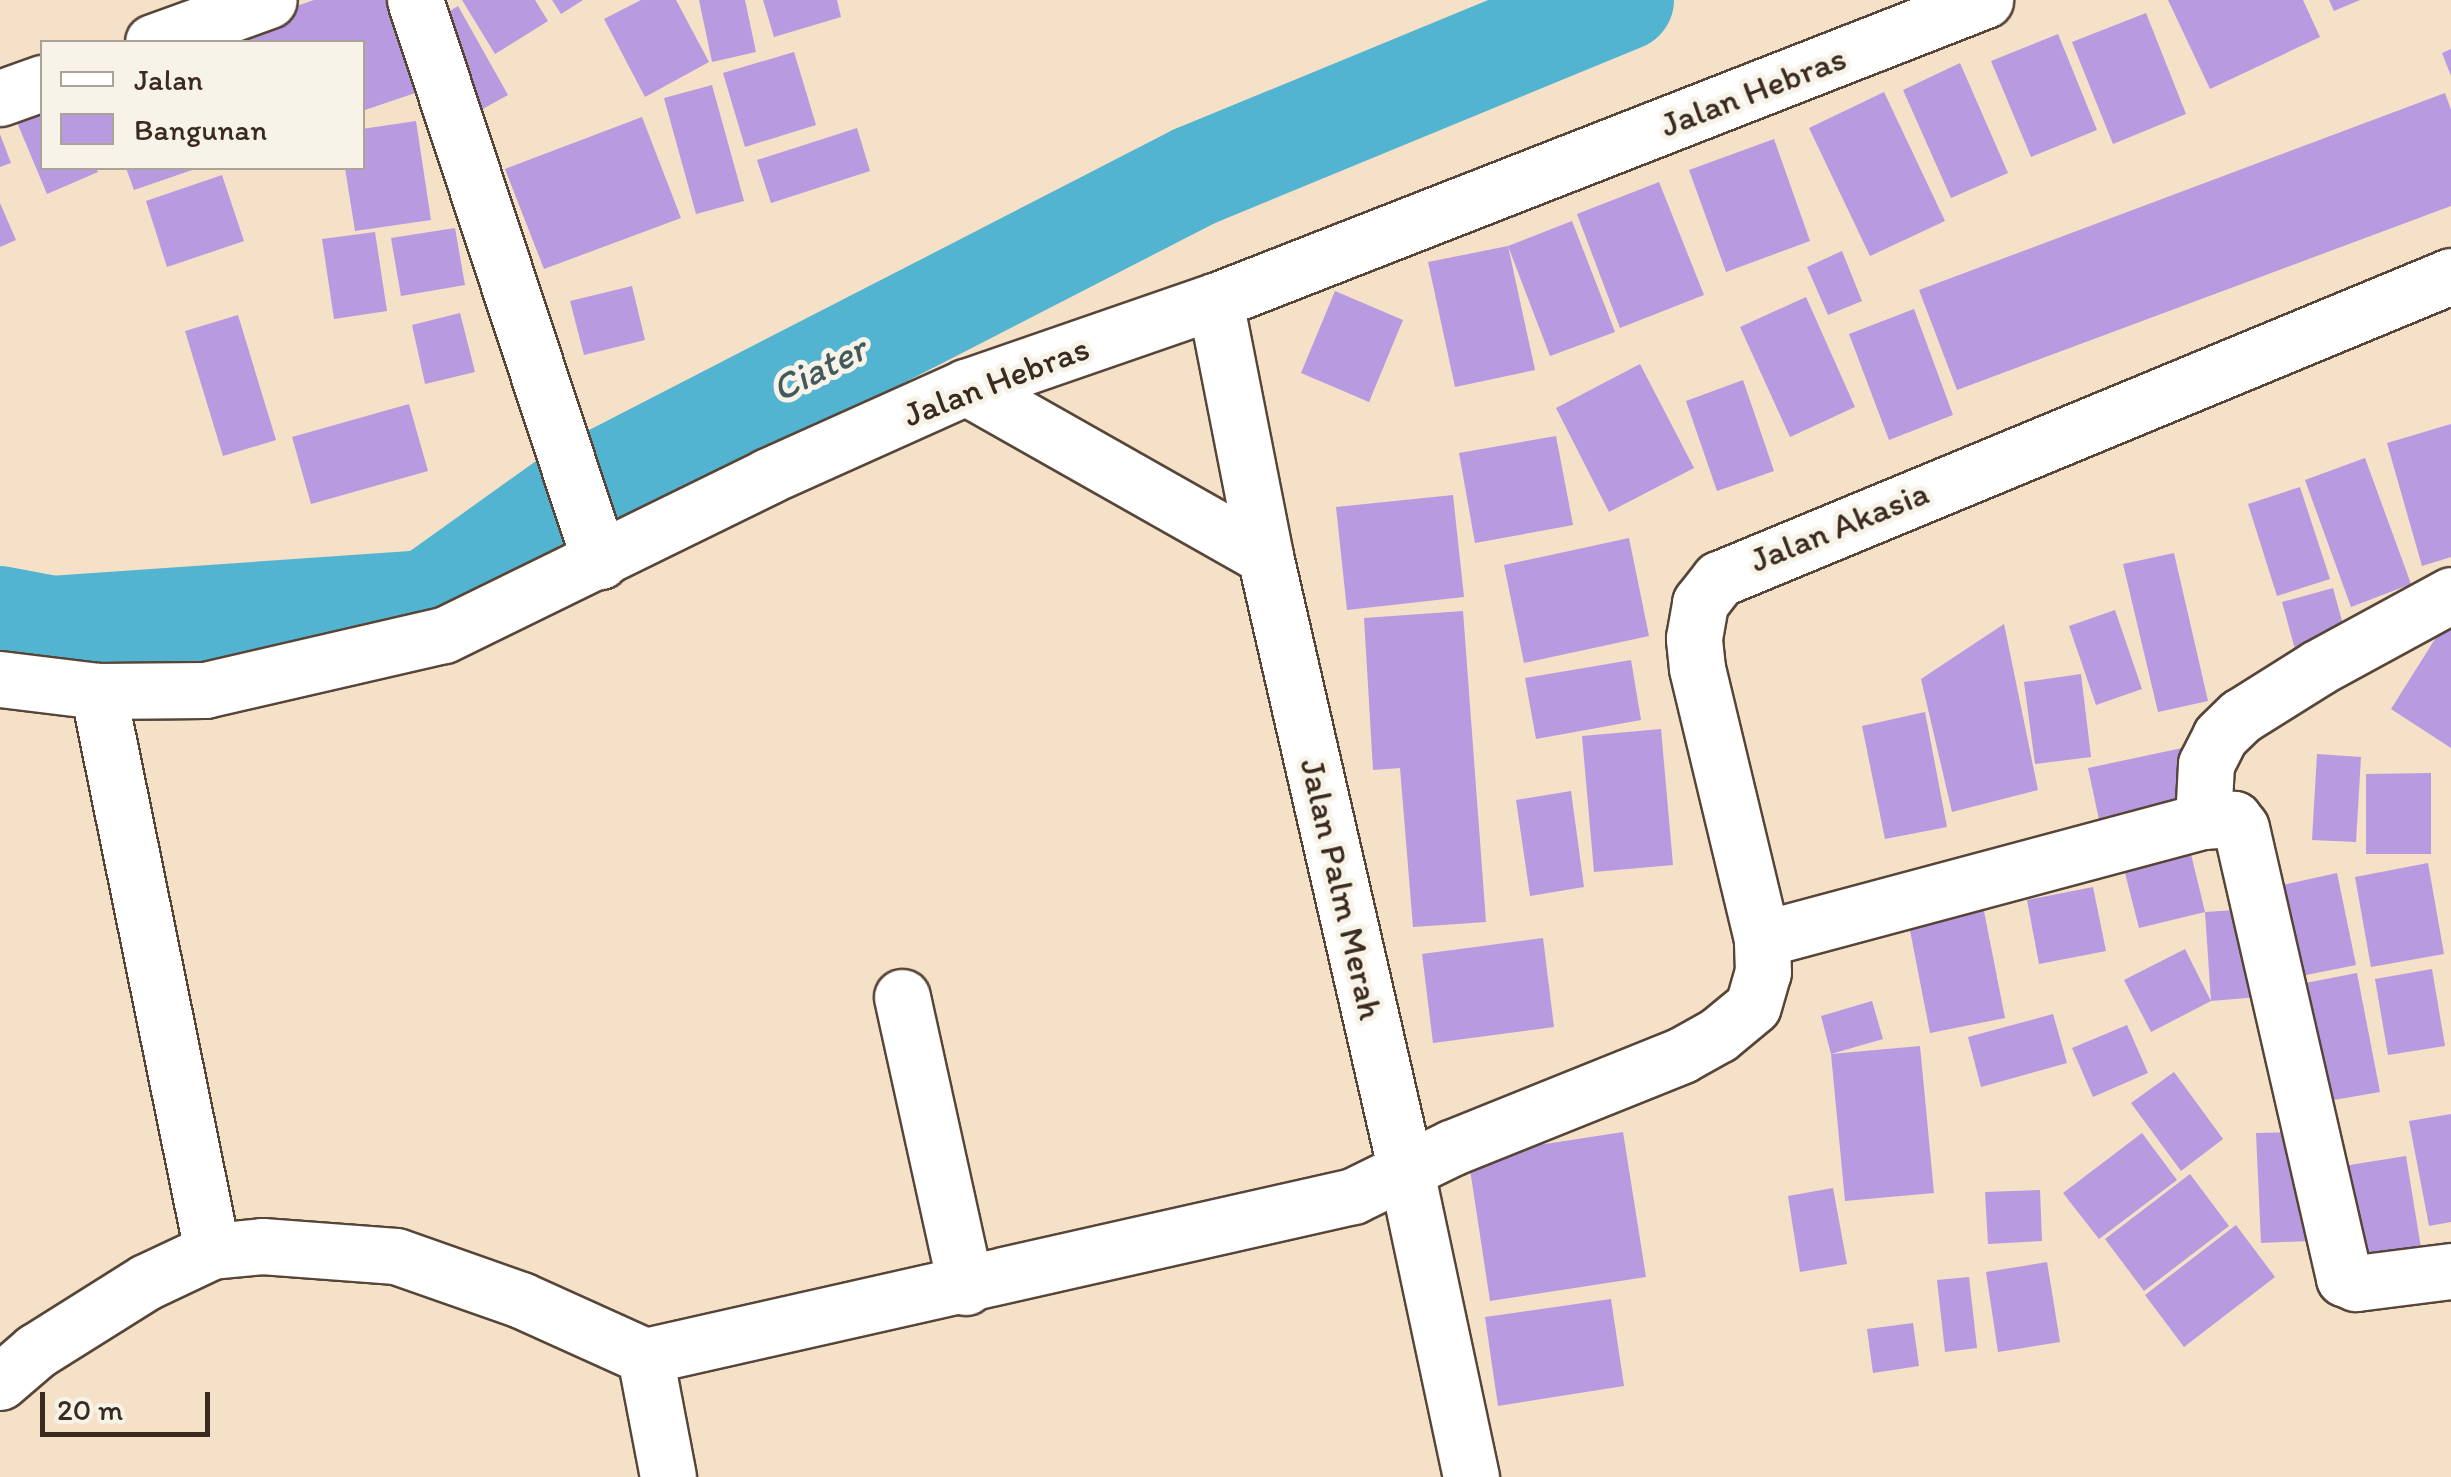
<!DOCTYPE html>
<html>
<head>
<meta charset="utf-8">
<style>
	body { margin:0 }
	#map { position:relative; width:2451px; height:1477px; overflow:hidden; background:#f4e1c8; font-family:Itim,sans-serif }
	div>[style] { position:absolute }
	.river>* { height:102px; margin:-51px; padding:0 51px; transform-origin:51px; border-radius:51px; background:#53b4d1 }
	.building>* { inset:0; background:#b89ae0 }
	.roads { filter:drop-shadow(2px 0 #574538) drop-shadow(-2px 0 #574538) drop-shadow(0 2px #574538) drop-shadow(0 -2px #574538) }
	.minor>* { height:55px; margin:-27.5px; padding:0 27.5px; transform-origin:27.5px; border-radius:27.5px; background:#fff }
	span { translate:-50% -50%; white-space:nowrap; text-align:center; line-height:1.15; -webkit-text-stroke:10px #f7f3e8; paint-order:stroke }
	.street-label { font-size:35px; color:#3b2a1e }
	.water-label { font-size:38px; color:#435a5d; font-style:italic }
	.legend { position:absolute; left:40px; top:40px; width:325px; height:130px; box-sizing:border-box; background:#f7f3e8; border:2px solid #aca397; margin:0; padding:12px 18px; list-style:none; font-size:30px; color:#3b2a1e }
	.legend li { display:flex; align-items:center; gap:20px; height:50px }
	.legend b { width:50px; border:2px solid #aca397 }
	.scale { position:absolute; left:40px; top:1392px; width:170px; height:45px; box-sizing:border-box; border:5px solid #3b2a1e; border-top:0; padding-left:12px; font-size:30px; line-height:35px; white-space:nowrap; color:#3b2a1e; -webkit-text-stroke:8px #f7f3e8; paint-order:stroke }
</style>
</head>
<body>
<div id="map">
	<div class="river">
		<i style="left:0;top:617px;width:54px;rotate:10.7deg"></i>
		<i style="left:53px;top:627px;width:376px;rotate:-4deg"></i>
		<i style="left:428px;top:601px;width:187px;rotate:-35.6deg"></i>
		<i style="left:580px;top:492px;width:691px;rotate:-27.2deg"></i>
		<i style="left:1195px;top:176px;width:463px;rotate:-22.4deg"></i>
	</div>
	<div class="building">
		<i style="clip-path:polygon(314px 0,407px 0,436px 86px,362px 111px,362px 42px,193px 42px)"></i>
		<i style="clip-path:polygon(462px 0,535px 0,548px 21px,495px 54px)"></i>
		<i style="clip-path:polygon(552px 0,583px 0,561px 14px)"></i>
		<i style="clip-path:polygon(641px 0,676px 0,709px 62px,645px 97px,604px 19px)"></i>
		<i style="clip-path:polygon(699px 0,745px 0,756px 52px,712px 62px)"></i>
		<i style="clip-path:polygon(763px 0,837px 0,841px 17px,774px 37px)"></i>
		<i style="clip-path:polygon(2168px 0,2303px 0,2320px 37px,2210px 89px)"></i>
		<i style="clip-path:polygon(2329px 0,2360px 0,2334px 11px)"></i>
		<i style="clip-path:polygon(458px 6px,508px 95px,477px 112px,427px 25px)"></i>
		<i style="clip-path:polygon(2146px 13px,2186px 114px,2113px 144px,2072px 42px)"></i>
		<i style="clip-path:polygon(2058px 34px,2097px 130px,2031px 157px,1991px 61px)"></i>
		<i style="clip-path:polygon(2451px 49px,2451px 76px,2442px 53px)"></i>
		<i style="clip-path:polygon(794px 52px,816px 125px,745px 147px,723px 73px)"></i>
		<i style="clip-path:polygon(1960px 63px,2008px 173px,1951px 198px,1903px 90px)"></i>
		<i style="clip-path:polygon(712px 85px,744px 201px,696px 214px,664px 98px)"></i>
		<i style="clip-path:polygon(1884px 92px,1945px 221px,1870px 256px,1809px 128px)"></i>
		<i style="clip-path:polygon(2445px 93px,2451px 110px,2451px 206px,1957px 390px,1919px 290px)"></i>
		<i style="clip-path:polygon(42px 109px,42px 168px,96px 168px,98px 172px,47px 194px,16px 120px)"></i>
		<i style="clip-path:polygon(642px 117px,681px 218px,544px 269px,505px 169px)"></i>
		<i style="clip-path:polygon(416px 121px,431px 220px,355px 231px,345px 168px,362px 168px,362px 129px)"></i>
		<i style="clip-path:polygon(857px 128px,870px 171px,771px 203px,757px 160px)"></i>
		<i style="clip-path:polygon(0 134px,11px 163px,0 167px)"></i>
		<i style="clip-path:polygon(1774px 139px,1810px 241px,1726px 272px,1689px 170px)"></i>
		<i style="clip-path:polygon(126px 168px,198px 168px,134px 190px)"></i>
		<i style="clip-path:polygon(222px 175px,244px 241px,167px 267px,146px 201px)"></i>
		<i style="clip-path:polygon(1659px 182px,1704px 295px,1620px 328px,1577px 214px)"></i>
		<i style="clip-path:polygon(0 203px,16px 240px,0 247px)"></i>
		<i style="clip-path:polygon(1572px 221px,1615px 332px,1550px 356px,1508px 246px)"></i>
		<i style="clip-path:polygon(455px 228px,465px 285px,401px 296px,391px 238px)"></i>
		<i style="clip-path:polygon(375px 232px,387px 311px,334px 319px,322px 239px)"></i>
		<i style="clip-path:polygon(1508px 246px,1535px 370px,1455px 387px,1428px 262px)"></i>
		<i style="clip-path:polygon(1842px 251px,1862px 301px,1828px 315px,1807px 267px)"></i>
		<i style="clip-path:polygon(632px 286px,645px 340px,584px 355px,570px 301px)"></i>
		<i style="clip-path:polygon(1335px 291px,1403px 320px,1369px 402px,1301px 373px)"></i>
		<i style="clip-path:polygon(1806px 297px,1855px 407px,1790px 437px,1740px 327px)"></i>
		<i style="clip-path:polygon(1914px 309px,1953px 415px,1889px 440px,1849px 334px)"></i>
		<i style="clip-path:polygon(460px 313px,475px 372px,425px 384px,412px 325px)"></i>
		<i style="clip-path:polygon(238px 315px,276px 440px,223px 456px,185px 331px)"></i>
		<i style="clip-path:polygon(1640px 364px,1694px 468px,1609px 512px,1556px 408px)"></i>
		<i style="clip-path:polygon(1743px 380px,1774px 471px,1717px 491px,1686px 401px)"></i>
		<i style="clip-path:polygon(409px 404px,428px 471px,311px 504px,292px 437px)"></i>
		<i style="clip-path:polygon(2451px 424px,2451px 557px,2422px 566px,2387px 443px)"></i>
		<i style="clip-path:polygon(1556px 436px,1573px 525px,1475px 543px,1459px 453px)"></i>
		<i style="clip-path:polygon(2365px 458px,2411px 584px,2351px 607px,2305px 480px)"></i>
		<i style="clip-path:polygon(2300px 487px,2330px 579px,2277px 596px,2248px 504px)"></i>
		<i style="clip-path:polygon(1453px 495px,1464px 597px,1347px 610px,1336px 507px)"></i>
		<i style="clip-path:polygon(1629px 538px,1649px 636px,1524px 663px,1504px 565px)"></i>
		<i style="clip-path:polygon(2174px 553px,2208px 701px,2158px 712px,2123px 564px)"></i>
		<i style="clip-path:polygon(2333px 588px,2347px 639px,2296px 653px,2282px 602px)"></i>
		<i style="clip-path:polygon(2115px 610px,2142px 689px,2096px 705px,2069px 626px)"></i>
		<i style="clip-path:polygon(1463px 611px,1486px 922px,1413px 927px,1400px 768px,1373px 770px,1364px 618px)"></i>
		<i style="clip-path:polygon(2447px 620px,2451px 623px,2451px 748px,2391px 709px)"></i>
		<i style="clip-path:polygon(2004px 624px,2038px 790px,1952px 812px,1921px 679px)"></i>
		<i style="clip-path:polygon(1631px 660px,1641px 720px,1536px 739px,1525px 678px)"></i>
		<i style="clip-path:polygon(2081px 674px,2091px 757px,2035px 764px,2024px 682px)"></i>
		<i style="clip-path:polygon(1925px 712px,1947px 827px,1885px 839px,1862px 726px)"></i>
		<i style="clip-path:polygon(1661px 729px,1673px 865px,1594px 872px,1582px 736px)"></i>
		<i style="clip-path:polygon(2187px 747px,2200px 808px,2101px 829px,2088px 768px)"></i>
		<i style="clip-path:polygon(2317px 754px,2361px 757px,2356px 842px,2312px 840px)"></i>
		<i style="clip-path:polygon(2431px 773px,2431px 854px,2366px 854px,2366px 774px)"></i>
		<i style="clip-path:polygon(1571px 791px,1584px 887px,1530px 896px,1516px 800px)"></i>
		<i style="clip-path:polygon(2190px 850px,2205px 912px,2139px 928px,2123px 865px)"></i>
		<i style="clip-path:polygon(2428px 863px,2444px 954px,2371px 967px,2355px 877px)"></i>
		<i style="clip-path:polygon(2337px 873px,2356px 965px,2291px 978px,2273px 887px)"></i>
		<i style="clip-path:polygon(2093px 887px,2106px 951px,2039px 964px,2027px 900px)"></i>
		<i style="clip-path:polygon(1983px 906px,2005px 1018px,1930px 1033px,1908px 920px)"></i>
		<i style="clip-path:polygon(2251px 909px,2258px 997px,2211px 1001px,2205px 912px)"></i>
		<i style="clip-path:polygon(1543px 938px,1554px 1027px,1433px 1043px,1422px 954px)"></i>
		<i style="clip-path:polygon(2185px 949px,2211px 1001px,2151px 1032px,2124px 980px)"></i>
		<i style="clip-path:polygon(2432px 969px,2445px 1046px,2388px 1055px,2375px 979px)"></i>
		<i style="clip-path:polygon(2357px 973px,2380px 1092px,2316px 1103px,2295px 985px)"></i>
		<i style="clip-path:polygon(1872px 1001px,1883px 1039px,1831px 1054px,1920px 1046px,1934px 1193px,1845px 1201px,1831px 1054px,1821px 1016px)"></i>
		<i style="clip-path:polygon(2053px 1014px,2067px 1063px,1981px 1087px,1968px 1037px)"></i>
		<i style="clip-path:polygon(2127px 1025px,2148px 1073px,2093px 1097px,2072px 1048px)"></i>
		<i style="clip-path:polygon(2174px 1072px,2223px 1139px,2181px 1171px,2131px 1103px)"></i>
		<i style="clip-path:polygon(2451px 1114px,2451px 1222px,2429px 1226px,2409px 1121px)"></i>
		<i style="clip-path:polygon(1623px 1132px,1646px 1277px,1490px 1301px,1468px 1156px)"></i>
		<i style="clip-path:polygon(2302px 1132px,2307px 1241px,2261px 1243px,2256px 1133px)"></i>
		<i style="clip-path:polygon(2142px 1133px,2177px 1180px,2099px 1239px,2063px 1193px)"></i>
		<i style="clip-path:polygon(2406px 1156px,2421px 1248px,2353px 1259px,2337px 1167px)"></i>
		<i style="clip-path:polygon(2190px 1174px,2229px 1226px,2144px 1291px,2105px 1239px)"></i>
		<i style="clip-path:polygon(1833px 1188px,1847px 1264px,1800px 1272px,1788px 1196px)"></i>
		<i style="clip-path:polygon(2040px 1190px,2042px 1241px,1988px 1244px,1985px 1192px)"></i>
		<i style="clip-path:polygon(2236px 1225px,2275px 1277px,2184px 1347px,2145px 1295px)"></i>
		<i style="clip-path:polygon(2047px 1262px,2060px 1342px,1998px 1352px,1986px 1272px)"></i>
		<i style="clip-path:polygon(1969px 1277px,1977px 1348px,1945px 1352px,1937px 1280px)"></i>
		<i style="clip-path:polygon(1611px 1299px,1624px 1386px,1498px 1406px,1485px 1317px)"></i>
		<i style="clip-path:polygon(1913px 1323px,1919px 1366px,1873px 1373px,1867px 1329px)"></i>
	</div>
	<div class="roads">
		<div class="minor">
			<i style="left:415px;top:0;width:591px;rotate:71.75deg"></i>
			<i style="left:153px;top:42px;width:123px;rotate:-19.9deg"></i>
			<i style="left:0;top:98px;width:45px;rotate:-19.7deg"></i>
			<i style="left:1215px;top:301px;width:260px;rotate:78.9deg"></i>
			<i style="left:1265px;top:556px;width:631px;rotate:77.09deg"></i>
			<i style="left:1406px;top:1171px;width:313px;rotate:78deg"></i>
			<i style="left:966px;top:387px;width:343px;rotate:29.5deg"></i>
			<i style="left:0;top:679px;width:99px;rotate:7deg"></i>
			<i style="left:98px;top:691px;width:107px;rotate:-0.5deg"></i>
			<i style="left:205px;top:690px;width:245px;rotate:-13deg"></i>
			<i style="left:444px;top:635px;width:361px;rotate:-26.1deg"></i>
			<i style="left:768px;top:476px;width:217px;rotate:-24.2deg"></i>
			<i style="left:966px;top:387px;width:263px;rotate:-19.1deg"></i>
			<i style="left:1215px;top:301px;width:827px;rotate:-21.35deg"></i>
			<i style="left:98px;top:691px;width:571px;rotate:78.49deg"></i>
			<i style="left:2203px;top:821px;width:57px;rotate:-87deg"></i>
			<i style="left:2206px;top:764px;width:31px;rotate:-63deg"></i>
			<i style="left:2220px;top:736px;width:29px;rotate:-44deg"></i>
			<i style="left:2241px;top:716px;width:92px;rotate:-32.1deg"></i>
			<i style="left:2319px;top:667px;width:150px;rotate:-28.6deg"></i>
			<i style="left:1762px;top:939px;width:457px;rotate:-15deg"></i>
			<i style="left:2203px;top:821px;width:31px;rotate:-4deg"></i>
			<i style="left:2234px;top:819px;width:11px;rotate:52deg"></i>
			<i style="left:2241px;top:828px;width:462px;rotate:77.1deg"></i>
			<i style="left:2344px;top:1278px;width:13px;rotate:23deg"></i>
			<i style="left:2356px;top:1283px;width:96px;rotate:-7.2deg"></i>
			<i style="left:902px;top:997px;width:297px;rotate:77.6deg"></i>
			<i style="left:645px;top:1356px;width:123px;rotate:79.2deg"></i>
			<i style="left:0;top:1382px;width:48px;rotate:-40.7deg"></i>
			<i style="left:36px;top:1351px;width:130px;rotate:-32.1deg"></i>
			<i style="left:146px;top:1282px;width:73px;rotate:-25.2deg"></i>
			<i style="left:212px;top:1251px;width:50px;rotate:-5.7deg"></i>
			<i style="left:262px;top:1246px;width:134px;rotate:4.3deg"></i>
			<i style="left:396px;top:1256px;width:133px;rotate:19.4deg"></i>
			<i style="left:521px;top:1300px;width:136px;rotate:24.3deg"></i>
			<i style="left:645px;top:1356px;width:726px;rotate:-12.73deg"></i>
			<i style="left:1353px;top:1196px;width:109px;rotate:-26.1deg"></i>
			<i style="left:1451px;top:1148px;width:249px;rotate:-21.9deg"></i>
			<i style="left:1682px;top:1055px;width:41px;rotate:-29.1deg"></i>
			<i style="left:1718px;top:1035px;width:45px;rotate:-39.6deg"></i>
			<i style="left:1753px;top:1006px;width:35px;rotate:-74deg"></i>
			<i style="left:1763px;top:972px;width:33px;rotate:-92deg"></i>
			<i style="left:1762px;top:939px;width:279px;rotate:-103.5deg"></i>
			<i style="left:1697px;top:668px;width:30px;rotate:-96deg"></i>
			<i style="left:1694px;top:638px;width:36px;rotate:-80deg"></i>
			<i style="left:1700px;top:603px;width:31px;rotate:-52deg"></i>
			<i style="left:1719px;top:579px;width:792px;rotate:-22.49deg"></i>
		</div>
	</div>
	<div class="street-label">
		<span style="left:1753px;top:91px;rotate:-21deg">Jalan Hebras</span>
		<span style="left:996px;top:381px;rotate:-21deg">Jalan Hebras</span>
		<span style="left:1839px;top:526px;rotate:-22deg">Jalan Akasia</span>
		<span style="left:1342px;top:889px;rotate:77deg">Jalan Palm Merah</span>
	</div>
	<div class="water-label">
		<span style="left:819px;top:369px;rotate:-27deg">Ciater</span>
	</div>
	<ul class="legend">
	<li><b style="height:12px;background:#fff"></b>Jalan</li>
	<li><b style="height:28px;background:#b89ae0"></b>Bangunan</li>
	</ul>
	<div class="scale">20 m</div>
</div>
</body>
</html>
